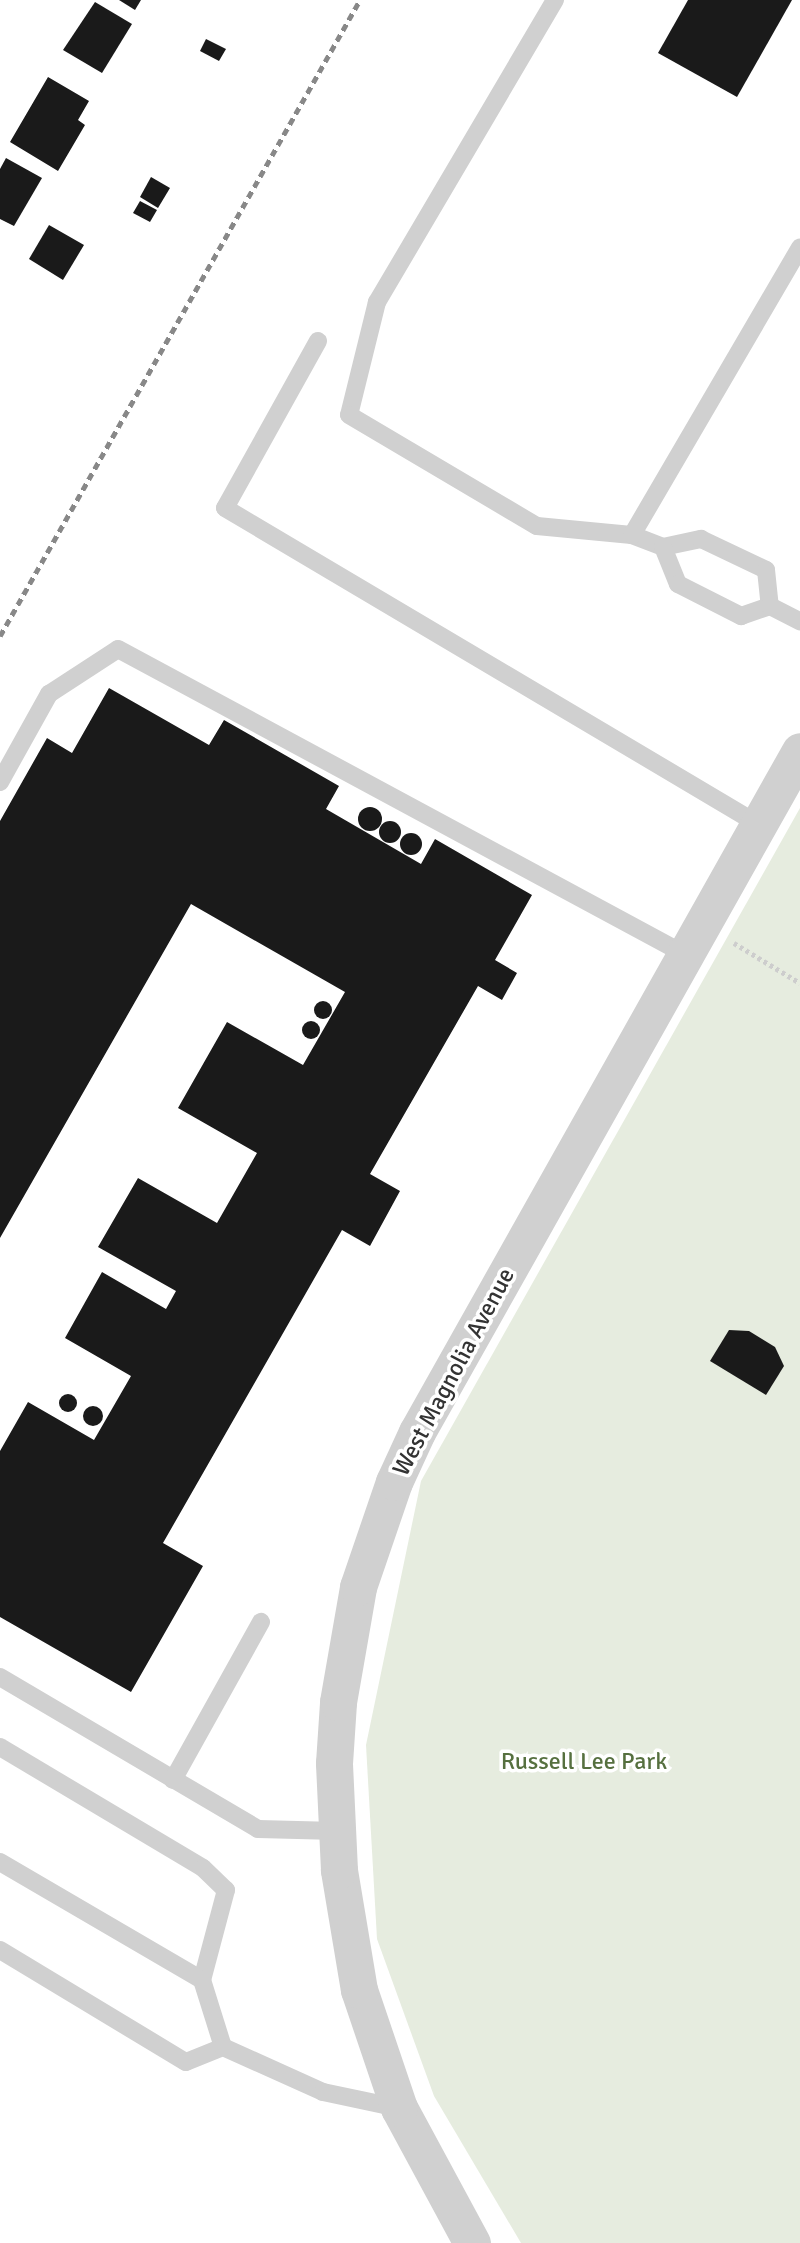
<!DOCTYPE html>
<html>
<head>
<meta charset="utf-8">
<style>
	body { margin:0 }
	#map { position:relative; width:800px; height:2243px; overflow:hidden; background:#fff; font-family:Signika,sans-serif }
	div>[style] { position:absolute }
	.green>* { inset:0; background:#e6ecdf }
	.building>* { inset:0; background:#1a1a1a }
	.round { border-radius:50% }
	.path>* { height:4.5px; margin-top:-2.25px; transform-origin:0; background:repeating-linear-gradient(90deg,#cdcdcd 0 3.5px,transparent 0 7px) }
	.service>* { height:18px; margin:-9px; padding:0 9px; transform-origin:9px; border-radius:9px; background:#d0d0d0 }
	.minor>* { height:37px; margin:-18.5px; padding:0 18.5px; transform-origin:18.5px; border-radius:18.5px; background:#d0d0d0 }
	.rail>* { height:5px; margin-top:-2.5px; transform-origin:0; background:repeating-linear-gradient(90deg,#888 0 7px,transparent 0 12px) }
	span { translate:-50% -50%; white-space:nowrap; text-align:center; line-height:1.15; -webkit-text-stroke:7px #fff; paint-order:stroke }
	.street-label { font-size:24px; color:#333 }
	.park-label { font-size:24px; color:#56703f }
</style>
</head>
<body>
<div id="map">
	<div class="green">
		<i style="clip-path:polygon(800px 808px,800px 2243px,521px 2243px,434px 2096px,377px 1939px,366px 1745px,421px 1481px)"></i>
	</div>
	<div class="building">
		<i style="clip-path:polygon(119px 0,141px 0,135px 10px)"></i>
		<i style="clip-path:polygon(688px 0,792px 0,737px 97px,658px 53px)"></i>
		<i style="clip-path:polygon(95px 2px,132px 24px,102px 73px,63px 50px)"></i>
		<i style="clip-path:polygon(206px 39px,226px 49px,219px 61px,200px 51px)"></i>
		<i style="clip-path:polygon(48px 77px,89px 101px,78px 120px,85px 125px,58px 171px,10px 142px)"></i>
		<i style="clip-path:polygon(6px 158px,42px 178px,14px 226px,0 219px,0 169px)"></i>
		<i style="clip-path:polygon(151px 177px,170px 188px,158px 208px,140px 197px)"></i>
		<i style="clip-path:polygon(140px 201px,157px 210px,150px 222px,133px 213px)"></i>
		<i style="clip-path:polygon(49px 225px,84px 245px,63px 280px,29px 259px)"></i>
		<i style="clip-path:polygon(109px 688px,209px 745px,224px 720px,339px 786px,326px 809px,421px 864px,435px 839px,532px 895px,495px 960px,517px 973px,502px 1000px,478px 986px,370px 1174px,400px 1191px,370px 1246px,342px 1230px,163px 1543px,203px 1566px,131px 1692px,0 1617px,0 1451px,28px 1402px,94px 1440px,131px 1376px,65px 1338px,102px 1272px,166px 1309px,176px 1291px,98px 1247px,138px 1178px,217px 1223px,257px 1153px,178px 1108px,227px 1022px,303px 1065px,345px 992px,191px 904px,0 1238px,0 821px,47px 738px,72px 753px)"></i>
		<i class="round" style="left:358px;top:807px;width:24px;height:24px"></i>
		<i class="round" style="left:379px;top:821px;width:22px;height:22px"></i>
		<i class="round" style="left:400px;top:833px;width:22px;height:22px"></i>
		<i class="round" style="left:314px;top:1001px;width:18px;height:18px"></i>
		<i class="round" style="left:302px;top:1021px;width:18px;height:18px"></i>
		<i style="clip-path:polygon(729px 1330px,749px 1331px,775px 1347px,784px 1366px,766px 1395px,710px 1361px)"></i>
		<i class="round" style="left:59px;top:1394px;width:18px;height:18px"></i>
		<i class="round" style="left:83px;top:1406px;width:20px;height:20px"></i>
	</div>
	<div class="path">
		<i style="left:734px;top:943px;width:77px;rotate:31.2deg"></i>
	</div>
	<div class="service">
		<i style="left:555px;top:0;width:351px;rotate:120.5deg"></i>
		<i style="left:377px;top:302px;width:116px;rotate:103.9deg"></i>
		<i style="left:349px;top:415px;width:218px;rotate:30.6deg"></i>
		<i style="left:537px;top:526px;width:95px;rotate:5.4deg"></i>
		<i style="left:632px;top:535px;width:33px;rotate:21deg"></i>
		<i style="left:663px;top:547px;width:39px;rotate:-12deg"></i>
		<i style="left:701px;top:539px;width:72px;rotate:25.5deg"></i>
		<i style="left:766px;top:570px;width:36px;rotate:84deg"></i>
		<i style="left:318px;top:341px;width:191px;rotate:119.1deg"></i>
		<i style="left:225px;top:508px;width:620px;rotate:30.66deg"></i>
		<i style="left:632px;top:535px;width:333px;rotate:-59.7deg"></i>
		<i style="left:663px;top:547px;width:40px;rotate:68deg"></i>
		<i style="left:678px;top:584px;width:71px;rotate:26.9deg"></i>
		<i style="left:741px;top:616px;width:31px;rotate:-19deg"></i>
		<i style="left:770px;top:606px;width:34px;rotate:27deg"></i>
		<i style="left:0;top:782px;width:101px;rotate:-60.9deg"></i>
		<i style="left:49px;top:694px;width:82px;rotate:-33.1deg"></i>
		<i style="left:118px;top:649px;width:645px;rotate:28.31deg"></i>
		<i style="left:0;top:1677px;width:299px;rotate:30.5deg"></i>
		<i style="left:258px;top:1829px;width:79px;rotate:1.5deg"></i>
		<i style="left:0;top:1747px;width:236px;rotate:30.8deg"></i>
		<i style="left:203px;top:1868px;width:32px;rotate:44deg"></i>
		<i style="left:226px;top:1890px;width:93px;rotate:104.9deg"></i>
		<i style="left:202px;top:1980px;width:70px;rotate:72.6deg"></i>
		<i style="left:173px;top:1780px;width:181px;rotate:-60.9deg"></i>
		<i style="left:0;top:1862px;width:234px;rotate:30.3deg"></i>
		<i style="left:0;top:1950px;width:217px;rotate:31.1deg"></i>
		<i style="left:186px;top:2062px;width:40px;rotate:-22deg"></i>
		<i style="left:223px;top:2047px;width:110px;rotate:24.2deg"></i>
		<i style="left:323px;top:2092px;width:78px;rotate:11.9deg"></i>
	</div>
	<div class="minor">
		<i style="left:472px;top:2243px;width:153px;rotate:-118.4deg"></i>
		<i style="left:399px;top:2108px;width:125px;rotate:-108.7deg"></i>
		<i style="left:359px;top:1990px;width:122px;rotate:-99.5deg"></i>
		<i style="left:339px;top:1870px;width:107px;rotate:-92.7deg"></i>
		<i style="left:334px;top:1763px;width:61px;rotate:-86.2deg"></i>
		<i style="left:338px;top:1702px;width:117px;rotate:-80.1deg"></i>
		<i style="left:358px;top:1587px;width:111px;rotate:-71.1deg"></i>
		<i style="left:394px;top:1482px;width:55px;rotate:-65.3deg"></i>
		<i style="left:417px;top:1432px;width:781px;rotate:-60.65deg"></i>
	</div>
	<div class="rail">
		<i style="left:0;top:636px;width:731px;rotate:-60.49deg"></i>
	</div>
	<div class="street-label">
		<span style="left:454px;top:1372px;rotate:-62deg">West Magnolia Avenue</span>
	</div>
	<div class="park-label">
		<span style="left:584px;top:1762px">Russell Lee Park</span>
	</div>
</div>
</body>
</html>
